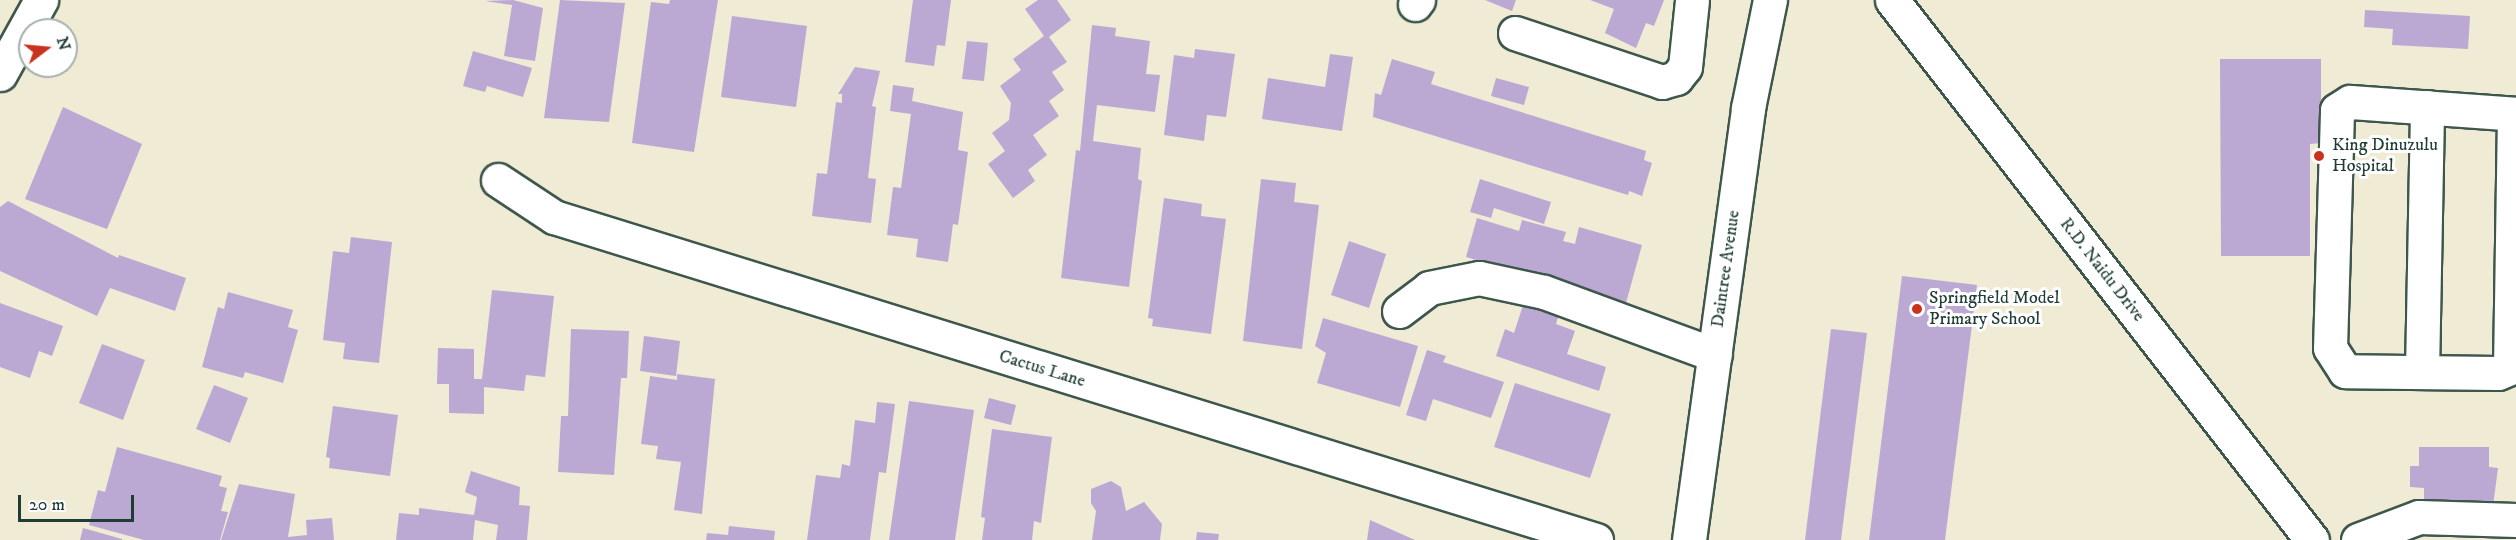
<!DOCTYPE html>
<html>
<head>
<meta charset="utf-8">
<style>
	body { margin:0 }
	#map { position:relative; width:2516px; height:540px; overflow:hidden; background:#f0ebd5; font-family:"IM FELL DW Pica",serif }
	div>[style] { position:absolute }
	.building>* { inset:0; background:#bba9d4 }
	.roads { filter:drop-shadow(2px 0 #3e574c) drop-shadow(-2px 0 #3e574c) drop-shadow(0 2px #3e574c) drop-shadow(0 -2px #3e574c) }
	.minor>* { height:33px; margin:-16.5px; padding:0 16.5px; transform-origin:16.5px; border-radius:16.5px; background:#fff }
	.dots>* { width:16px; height:16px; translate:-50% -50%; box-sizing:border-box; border:3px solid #fff; border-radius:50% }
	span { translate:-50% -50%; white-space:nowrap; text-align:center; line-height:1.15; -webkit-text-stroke:6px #fff; paint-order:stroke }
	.poi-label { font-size:18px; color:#1f3d34 }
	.left { translate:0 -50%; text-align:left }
	.street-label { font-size:18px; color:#1f3d34 }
	.north { position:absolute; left:18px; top:18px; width:60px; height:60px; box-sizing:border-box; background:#fff; border:2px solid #a5b1ae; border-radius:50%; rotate:74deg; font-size:16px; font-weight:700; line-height:24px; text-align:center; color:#1f3d34 }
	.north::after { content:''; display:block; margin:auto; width:21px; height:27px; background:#c8321e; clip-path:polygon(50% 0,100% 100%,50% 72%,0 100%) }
	.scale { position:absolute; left:18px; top:495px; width:116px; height:27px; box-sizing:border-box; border:3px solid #1f3d34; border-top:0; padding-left:8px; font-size:18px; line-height:21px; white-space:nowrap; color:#1f3d34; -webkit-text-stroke:4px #fff; paint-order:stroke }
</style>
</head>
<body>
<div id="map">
	<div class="building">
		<i style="clip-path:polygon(513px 0,543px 8px,535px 61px,504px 56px,512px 5px,485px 1px)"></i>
		<i style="clip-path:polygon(560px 0,625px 3px,609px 122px,544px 118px)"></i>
		<i style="clip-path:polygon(670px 0,718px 0,694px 152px,632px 143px,651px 2px,669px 4px)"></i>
		<i style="clip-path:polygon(913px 0,951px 0,945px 46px,937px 45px,934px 66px,905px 62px)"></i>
		<i style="clip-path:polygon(1038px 0,1057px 0,1071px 20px,1049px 37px,1067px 62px,1052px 72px,1064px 90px,1049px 101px,1059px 116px,1033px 135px,1047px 155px,1028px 170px,1035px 181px,1013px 198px,988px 164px,1005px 151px,992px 133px,1009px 120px,1011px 103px,1000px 86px,1021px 70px,1013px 59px,1044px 36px,1025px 9px)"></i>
		<i style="clip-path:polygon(1485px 0,1516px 0,1512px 11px)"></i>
		<i style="clip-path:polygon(1590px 0,1664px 0,1654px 26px,1646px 23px,1636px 48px,1605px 33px,1614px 9px)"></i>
		<i style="clip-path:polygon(2365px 10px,2470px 16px,2468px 49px,2392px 45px,2393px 29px,2364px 27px)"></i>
		<i style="clip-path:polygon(732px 16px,807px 26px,796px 107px,721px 97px)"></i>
		<i style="clip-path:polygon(1092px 25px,1116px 28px,1115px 36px,1150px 41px,1146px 74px,1160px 75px,1155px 112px,1097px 105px,1093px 141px,1141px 148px,1138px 179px,1142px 181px,1129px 287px,1061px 278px,1076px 150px,1080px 151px)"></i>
		<i style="clip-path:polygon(967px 41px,988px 43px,984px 81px,962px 79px)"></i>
		<i style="clip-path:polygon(1195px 49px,1235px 54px,1226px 117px,1207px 115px,1204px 141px,1164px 135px,1174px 55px,1194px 58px)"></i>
		<i style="clip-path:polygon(473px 51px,532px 68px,523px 97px,487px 86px,485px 92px,463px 86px)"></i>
		<i style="clip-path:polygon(1330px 54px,1353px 57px,1342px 131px,1262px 119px,1268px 78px,1325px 87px)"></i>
		<i style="clip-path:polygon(1392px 59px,1435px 72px,1431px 84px,1646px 151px,1644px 160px,1652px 163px,1642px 196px,1629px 191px,1628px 195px,1373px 117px,1375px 93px,1381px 95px)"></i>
		<i style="clip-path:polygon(2220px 59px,2321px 59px,2321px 143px,2310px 144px,2310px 256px,2221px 256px)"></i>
		<i style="clip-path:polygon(855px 67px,880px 71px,872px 106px,876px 107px,868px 178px,876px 179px,871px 223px,812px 216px,817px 173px,827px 174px,836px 102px,842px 103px,842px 94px,838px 94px)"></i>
		<i style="clip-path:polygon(1496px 78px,1529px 87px,1524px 105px,1491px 96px)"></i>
		<i style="clip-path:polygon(893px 85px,914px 88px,912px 101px,963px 112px,958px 150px,968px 152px,958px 225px,953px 224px,948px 262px,916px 257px,918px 239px,887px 235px,893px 187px,901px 188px,911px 114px,890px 111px)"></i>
		<i style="clip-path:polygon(63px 107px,142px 144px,107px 229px,25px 199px)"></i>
		<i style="clip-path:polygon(1261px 179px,1296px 183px,1294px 202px,1319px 205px,1302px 349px,1243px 341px)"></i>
		<i style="clip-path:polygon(1480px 179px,1551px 202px,1544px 224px,1494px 208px,1491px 218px,1470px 212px)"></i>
		<i style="clip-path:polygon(1164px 198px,1202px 204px,1201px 216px,1226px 219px,1211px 334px,1152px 326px,1153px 319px,1148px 318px)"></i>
		<i style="clip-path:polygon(8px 201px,118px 258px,119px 255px,186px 278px,175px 311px,110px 288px,97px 316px,0 271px,0 207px)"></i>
		<i style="clip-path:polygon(1477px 218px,1519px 231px,1522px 220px,1566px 232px,1563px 241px,1575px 244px,1579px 227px,1642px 245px,1626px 303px,1466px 257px)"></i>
		<i style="clip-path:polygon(351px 237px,392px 242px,379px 363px,343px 359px,345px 343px,323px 340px,333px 251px,349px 253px)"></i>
		<i style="clip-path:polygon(1349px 241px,1386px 254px,1369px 308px,1331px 295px)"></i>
		<i style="clip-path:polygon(1902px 276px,1977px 285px,1945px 540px,1869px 540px)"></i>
		<i style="clip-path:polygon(492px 290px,554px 296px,545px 377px,526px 375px,524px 391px,484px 387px,484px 414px,449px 413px,449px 384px,437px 384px,438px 348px,474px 349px,474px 379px,482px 379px)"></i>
		<i style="clip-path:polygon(228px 292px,293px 310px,288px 327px,298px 330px,283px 383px,245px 372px,243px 378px,202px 367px,218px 307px,224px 309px)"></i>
		<i style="clip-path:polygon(1525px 299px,1560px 311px,1556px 324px,1575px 331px,1567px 354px,1606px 367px,1599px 391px,1496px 356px,1505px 329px,1514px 333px)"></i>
		<i style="clip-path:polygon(0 303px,63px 326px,52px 356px,39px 351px,30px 378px,0 367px)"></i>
		<i style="clip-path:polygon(1323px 318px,1418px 346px,1400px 407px,1317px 383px,1326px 353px,1315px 346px)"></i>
		<i style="clip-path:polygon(571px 329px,629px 331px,627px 378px,621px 378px,614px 475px,558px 472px,561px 416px,568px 416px)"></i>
		<i style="clip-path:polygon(1831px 329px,1867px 333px,1841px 540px,1805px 540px)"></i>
		<i style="clip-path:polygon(644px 336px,680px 341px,676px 376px,640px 371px)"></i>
		<i style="clip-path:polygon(102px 344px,145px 360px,123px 420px,79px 403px)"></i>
		<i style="clip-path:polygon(1427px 350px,1446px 356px,1443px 362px,1504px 382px,1491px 418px,1433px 399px,1426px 421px,1406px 415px)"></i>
		<i style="clip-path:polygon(677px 374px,715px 379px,702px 514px,674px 510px,681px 462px,656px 459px,658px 446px,641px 444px,650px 376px,677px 380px)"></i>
		<i style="clip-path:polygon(1515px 383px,1611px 414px,1590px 478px,1494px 447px)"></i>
		<i style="clip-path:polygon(214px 385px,248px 398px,230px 443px,196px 429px)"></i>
		<i style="clip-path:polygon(989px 398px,1016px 405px,1011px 425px,984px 418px)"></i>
		<i style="clip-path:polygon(909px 401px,974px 410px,955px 540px,889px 540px)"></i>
		<i style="clip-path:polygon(877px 402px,895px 404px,886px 473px,879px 472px,870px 540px,807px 540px,816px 475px,840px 478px,842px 464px,850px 466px,855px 420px,875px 423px)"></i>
		<i style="clip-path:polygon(333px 406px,398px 415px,390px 476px,329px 468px,330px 458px,326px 457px)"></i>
		<i style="clip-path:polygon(992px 429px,1052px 437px,1041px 523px,1034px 521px,1032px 540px,982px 540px,985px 518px,981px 517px)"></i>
		<i style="clip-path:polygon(117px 447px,222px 476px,219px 486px,227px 488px,221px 511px,228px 512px,220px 540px,144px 540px,89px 525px,98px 490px,105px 492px)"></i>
		<i style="clip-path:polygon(2419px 447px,2489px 447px,2489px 467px,2498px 468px,2493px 506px,2424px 506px,2424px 488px,2410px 487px,2410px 466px,2419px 466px)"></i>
		<i style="clip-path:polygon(471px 471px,520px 487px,519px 505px,530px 506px,527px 540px,496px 540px,498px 525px,475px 520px,473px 540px,396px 540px,399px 513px,419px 515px,419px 508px,474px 515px,477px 497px,465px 492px)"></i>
		<i style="clip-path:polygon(1111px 481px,1121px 487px,1126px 511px,1144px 502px,1162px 524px,1160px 540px,1092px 540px,1096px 511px,1091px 503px,1091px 489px)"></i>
		<i style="clip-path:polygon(239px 484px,295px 494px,288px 537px,307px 535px,306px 520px,332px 518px,334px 540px,221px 540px)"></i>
		<i style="clip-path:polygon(1370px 520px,1415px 540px,1367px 540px)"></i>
		<i style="clip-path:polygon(729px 526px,775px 531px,774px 540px,706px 540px,707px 533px,728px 535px)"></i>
		<i style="clip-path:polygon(83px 528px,122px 539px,122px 540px,80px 540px)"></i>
		<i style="clip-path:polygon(1197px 532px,1219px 534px,1218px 540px,1196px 540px)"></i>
	</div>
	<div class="roads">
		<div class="minor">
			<i style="left:1892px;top:0;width:684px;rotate:52.13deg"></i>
			<i style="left:1415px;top:4px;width:5px;rotate:-53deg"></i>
			<i style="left:1515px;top:33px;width:155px;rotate:18.4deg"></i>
			<i style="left:1662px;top:82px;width:15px;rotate:-16deg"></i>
			<i style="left:1676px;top:78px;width:14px;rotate:-51deg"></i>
			<i style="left:1685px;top:67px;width:67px;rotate:-84deg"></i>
			<i style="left:0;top:74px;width:85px;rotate:-61deg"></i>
			<i style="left:2514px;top:114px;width:254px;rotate:90.9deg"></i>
			<i style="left:2510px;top:368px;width:13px;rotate:157deg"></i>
			<i style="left:2498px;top:373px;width:153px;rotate:-179.3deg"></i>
			<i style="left:2345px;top:371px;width:27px;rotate:-123deg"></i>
			<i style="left:2330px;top:348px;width:238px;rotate:-88.3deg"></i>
			<i style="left:2337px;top:110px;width:15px;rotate:-32deg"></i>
			<i style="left:2350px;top:102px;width:166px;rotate:4.1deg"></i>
			<i style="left:498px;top:180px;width:67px;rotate:33.5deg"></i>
			<i style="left:554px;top:217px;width:1091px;rotate:17.22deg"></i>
			<i style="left:1399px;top:311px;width:38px;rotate:-37deg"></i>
			<i style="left:1429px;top:288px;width:51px;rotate:-11.3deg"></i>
			<i style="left:1479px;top:278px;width:66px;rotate:12.2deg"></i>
			<i style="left:1544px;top:292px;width:182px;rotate:20.2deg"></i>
			<i style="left:2422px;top:372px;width:265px;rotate:-88.9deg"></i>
			<i style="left:1689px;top:540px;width:436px;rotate:-82.2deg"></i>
			<i style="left:1748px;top:108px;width:110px;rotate:-78.5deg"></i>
			<i style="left:2358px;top:540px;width:65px;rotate:-20.7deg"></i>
			<i style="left:2419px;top:517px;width:97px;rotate:1.8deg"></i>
		</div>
	</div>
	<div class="dots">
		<i style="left:2319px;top:156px;background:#c8321e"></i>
		<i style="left:1917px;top:309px;background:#c8321e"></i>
	</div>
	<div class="poi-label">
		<span class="left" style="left:2332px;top:156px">King Dinuzulu<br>Hospital</span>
		<span class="left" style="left:1929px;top:309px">Springfield Model<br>Primary School</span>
	</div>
	<div class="street-label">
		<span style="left:1726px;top:269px;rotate:-82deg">Daintree Avenue</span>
		<span style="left:2102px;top:270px;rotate:52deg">R.D. Naidu Drive</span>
		<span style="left:1042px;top:369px;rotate:17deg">Cactus Lane</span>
	</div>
	<div class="north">N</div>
	<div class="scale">20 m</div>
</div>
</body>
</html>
